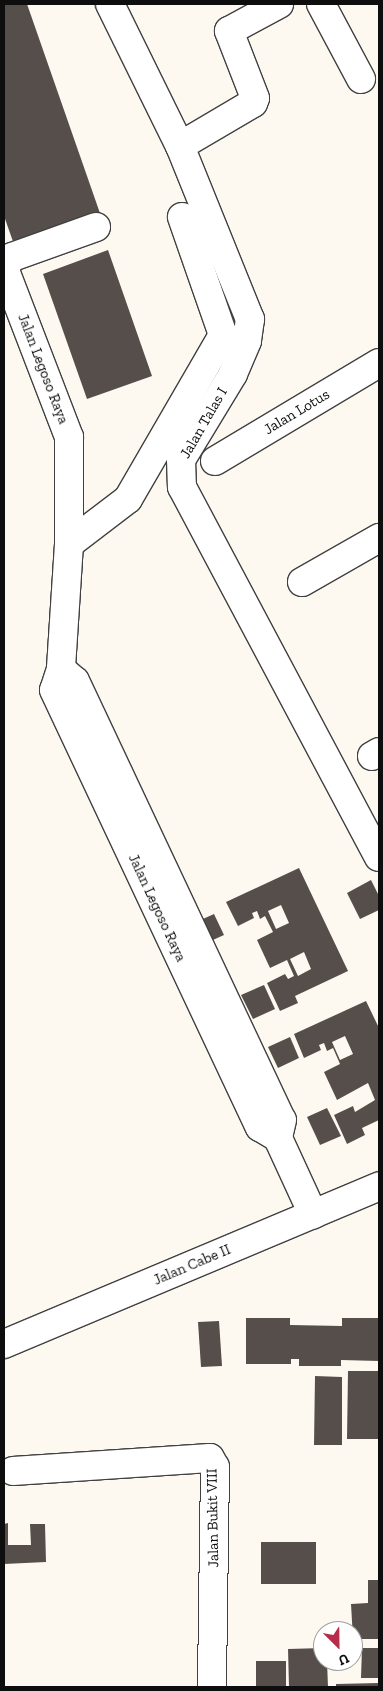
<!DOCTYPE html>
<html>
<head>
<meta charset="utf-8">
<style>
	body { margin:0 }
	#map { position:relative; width:383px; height:1691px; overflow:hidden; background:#fef9f0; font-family:"Zilla Slab",serif }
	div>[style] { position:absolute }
	.building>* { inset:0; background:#564e4b }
	.roads { filter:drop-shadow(1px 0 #414141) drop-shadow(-1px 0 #414141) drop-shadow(0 1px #414141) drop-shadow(0 -1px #414141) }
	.minor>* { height:28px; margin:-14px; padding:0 14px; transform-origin:14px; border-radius:14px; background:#fff }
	span { translate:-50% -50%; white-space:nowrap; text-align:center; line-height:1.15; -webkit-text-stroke:5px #fff; paint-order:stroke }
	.street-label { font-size:15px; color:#0e0e0e }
	.frame { position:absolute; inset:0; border:5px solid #0e0e0e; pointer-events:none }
	.north { position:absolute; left:313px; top:1621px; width:50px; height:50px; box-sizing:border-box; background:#fff; border:1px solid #9f9f9f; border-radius:50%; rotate:157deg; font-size:14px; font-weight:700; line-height:20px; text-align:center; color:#0e0e0e }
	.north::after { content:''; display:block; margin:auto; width:18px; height:22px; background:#b72d49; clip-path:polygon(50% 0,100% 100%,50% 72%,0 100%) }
</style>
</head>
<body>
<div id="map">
	<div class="building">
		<i style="clip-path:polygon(4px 4px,27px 4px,102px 219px,16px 250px,4px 216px)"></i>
		<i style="clip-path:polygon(108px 250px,152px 376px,87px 399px,43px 274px)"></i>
		<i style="clip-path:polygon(evenodd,299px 868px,348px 971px,295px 996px,298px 1003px,280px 1011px,267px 983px,285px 974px,288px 979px,294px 976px,287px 960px,270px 968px,257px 940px,273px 932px,265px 916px,260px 919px,257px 911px,252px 913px,254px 918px,238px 926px,226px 902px,299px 868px,281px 905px,289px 923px,276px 929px,268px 911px,281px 905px,299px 868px,304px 952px,311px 969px,298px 976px,290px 959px,304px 952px)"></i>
		<i style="clip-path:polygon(371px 880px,379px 896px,379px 910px,360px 919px,347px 893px)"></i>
		<i style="clip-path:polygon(214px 914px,224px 935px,204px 944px,194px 923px)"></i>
		<i style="clip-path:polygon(264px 985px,275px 1009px,253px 1019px,241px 995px)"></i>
		<i style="clip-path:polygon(evenodd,366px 1001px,379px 1028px,379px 1120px,362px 1128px,365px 1135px,347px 1144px,334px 1115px,353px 1106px,355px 1112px,375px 1100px,368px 1083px,337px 1100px,324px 1072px,340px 1064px,333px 1048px,327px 1051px,324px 1043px,319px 1045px,321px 1050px,304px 1058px,294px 1034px,366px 1001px,345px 1036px,353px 1054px,340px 1060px,332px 1042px,345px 1036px)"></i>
		<i style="clip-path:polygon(290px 1037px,299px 1058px,278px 1068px,268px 1047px)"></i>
		<i style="clip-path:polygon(327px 1108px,341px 1136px,320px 1145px,307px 1117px)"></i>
		<i style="clip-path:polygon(246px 1318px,290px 1318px,290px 1325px,342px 1326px,342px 1318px,379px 1318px,379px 1361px,341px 1360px,341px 1366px,299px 1366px,299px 1359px,291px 1359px,291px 1364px,246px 1364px)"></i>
		<i style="clip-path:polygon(219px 1321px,222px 1366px,201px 1367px,198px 1322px)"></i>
		<i style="clip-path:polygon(348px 1371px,379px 1371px,379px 1439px,347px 1439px)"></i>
		<i style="clip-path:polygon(315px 1376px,342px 1377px,342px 1445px,314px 1445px)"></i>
		<i style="clip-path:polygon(8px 1523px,8px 1545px,31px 1545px,30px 1524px,45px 1524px,46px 1562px,4px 1564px,4px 1524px)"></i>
		<i style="clip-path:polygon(261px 1542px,316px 1542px,316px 1584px,261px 1584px)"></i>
		<i style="clip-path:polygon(368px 1580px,379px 1580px,379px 1639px,353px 1639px,351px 1604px,368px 1603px)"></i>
		<i style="clip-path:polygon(323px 1648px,323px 1661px,327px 1661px,328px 1687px,289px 1687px,288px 1649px)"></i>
		<i style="clip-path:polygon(362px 1648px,379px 1648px,379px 1678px,361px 1678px)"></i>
		<i style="clip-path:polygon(256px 1661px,286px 1661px,286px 1687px,256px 1687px)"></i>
		<i style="clip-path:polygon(331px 1661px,354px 1661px,354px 1664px,331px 1665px)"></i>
		<i style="clip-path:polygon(379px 1683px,379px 1687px,336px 1687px,336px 1684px)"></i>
	</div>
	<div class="roads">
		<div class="minor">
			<i style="left:110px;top:4px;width:158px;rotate:63.8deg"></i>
			<i style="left:180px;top:146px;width:187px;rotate:68deg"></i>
			<i style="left:250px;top:319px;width:22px;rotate:98deg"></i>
			<i style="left:247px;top:341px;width:36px;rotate:113deg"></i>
			<i style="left:233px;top:374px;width:100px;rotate:121.2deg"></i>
			<i style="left:181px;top:460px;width:27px;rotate:88deg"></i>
			<i style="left:182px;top:487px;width:419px;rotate:62deg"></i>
			<i style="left:321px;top:4px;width:85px;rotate:61.9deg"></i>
			<i style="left:180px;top:146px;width:85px;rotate:-30.5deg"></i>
			<i style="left:253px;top:103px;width:5px;rotate:-68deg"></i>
			<i style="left:255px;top:98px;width:72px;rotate:-111.2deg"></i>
			<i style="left:229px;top:31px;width:57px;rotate:-28.4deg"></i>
			<i style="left:96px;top:227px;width:89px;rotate:160.3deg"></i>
			<i style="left:12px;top:257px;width:10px;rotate:127deg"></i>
			<i style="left:6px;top:265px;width:8px;rotate:90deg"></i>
			<i style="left:6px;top:273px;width:176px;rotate:69deg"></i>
			<i style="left:69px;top:437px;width:107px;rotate:90deg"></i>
			<i style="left:69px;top:544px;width:125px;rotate:93.7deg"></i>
			<i style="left:61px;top:669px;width:22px;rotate:108deg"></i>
			<i style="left:54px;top:690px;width:483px;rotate:64.8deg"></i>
			<i style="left:260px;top:1127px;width:21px;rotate:31deg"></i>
			<i style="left:278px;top:1138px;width:84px;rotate:65.3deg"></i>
			<i style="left:215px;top:461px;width:191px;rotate:-30.9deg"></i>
			<i style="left:69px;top:544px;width:74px;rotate:-37.3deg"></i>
			<i style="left:128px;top:499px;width:190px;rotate:-59.9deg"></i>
			<i style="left:223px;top:335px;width:125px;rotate:-109.2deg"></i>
			<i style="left:302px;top:582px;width:89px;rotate:-29.7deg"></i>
			<i style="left:61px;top:669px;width:18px;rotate:41deg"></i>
			<i style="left:75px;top:681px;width:485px;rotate:64.8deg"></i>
			<i style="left:282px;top:1120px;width:18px;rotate:103deg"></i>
			<i style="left:372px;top:756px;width:8px;rotate:-30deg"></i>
			<i style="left:4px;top:1344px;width:407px;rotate:-22.8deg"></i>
			<i style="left:13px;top:1471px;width:197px;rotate:-3.8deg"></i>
			<i style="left:210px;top:1458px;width:10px;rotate:61deg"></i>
			<i style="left:215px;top:1467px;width:220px;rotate:90.8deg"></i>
		</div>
	</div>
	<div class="street-label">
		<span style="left:43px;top:369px;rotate:69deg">Jalan Legoso Raya</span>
		<span style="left:297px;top:412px;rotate:-31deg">Jalan Lotus</span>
		<span style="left:204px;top:423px;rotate:-60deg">Jalan Talas I</span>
		<span style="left:157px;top:908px;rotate:65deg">Jalan Legoso Raya</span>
		<span style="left:192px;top:1265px;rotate:-23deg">Jalan Cabe II</span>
		<span style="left:213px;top:1518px;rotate:-91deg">Jalan Bukit VIII</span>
	</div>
	<div class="frame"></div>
	<div class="north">U</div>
</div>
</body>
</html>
